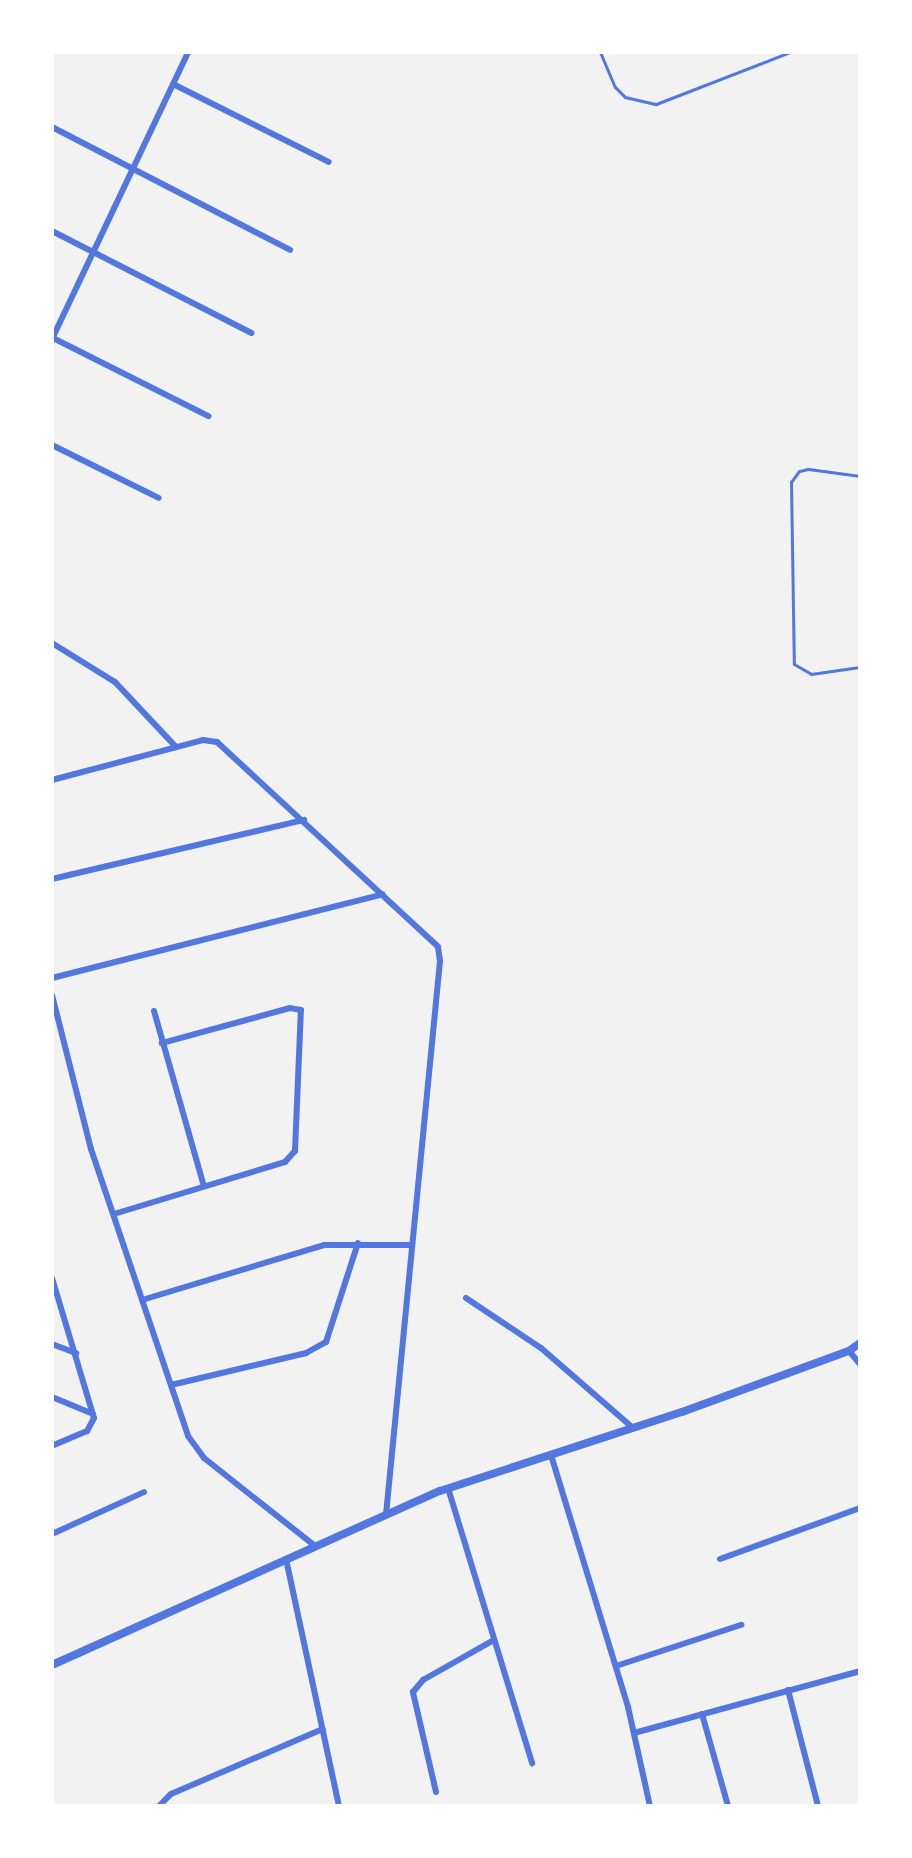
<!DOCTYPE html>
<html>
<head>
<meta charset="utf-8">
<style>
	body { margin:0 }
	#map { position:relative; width:912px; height:1858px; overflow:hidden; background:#f2f2f2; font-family:"Varela Round",sans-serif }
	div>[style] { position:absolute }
	.service>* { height:3px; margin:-1.5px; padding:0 1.5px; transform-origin:1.5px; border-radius:1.5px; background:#5277de }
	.minor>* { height:6px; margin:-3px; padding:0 3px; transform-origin:3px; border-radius:3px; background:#5277de }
	.tertiary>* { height:8px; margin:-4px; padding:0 4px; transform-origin:4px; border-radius:4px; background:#5277de }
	span { translate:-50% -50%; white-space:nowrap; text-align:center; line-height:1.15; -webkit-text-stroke:6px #fff; paint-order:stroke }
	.frame { position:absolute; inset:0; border:54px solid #fff; pointer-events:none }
</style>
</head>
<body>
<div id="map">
	<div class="service">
		<i style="left:600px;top:52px;width:38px;rotate:67deg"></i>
		<i style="left:615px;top:87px;width:14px;rotate:45deg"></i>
		<i style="left:625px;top:97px;width:32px;rotate:13deg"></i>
		<i style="left:656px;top:104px;width:144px;rotate:-21.2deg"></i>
		<i style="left:860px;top:476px;width:52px;rotate:-172.3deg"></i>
		<i style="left:808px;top:469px;width:9px;rotate:167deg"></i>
		<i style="left:799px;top:471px;width:14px;rotate:126deg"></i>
		<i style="left:791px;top:482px;width:182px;rotate:89.1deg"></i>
		<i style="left:794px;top:664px;width:20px;rotate:30deg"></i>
		<i style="left:811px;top:674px;width:49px;rotate:-8.1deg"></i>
	</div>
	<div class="minor">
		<i style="left:173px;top:84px;width:174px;rotate:26.6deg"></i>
		<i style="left:52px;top:127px;width:268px;rotate:27.3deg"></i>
		<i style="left:52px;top:231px;width:224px;rotate:27.1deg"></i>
		<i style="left:53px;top:338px;width:174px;rotate:26.7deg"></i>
		<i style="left:52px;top:339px;width:318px;rotate:-64.6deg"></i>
		<i style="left:52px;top:445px;width:119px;rotate:26.4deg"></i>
		<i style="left:52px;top:643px;width:74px;rotate:31.8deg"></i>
		<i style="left:115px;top:682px;width:89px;rotate:46.8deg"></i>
		<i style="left:52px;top:780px;width:156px;rotate:-14.8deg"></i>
		<i style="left:203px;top:740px;width:14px;rotate:8deg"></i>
		<i style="left:217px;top:742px;width:301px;rotate:42.8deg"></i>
		<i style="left:438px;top:947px;width:14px;rotate:82deg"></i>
		<i style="left:440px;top:961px;width:557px;rotate:95.57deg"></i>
		<i style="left:52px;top:879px;width:259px;rotate:-13.2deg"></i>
		<i style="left:52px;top:978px;width:341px;rotate:-14.2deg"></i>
		<i style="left:52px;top:995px;width:159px;rotate:75.8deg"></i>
		<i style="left:91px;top:1149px;width:303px;rotate:71.3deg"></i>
		<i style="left:188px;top:1436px;width:27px;rotate:54deg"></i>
		<i style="left:204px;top:1458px;width:142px;rotate:38.4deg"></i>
		<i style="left:154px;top:1011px;width:182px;rotate:74.1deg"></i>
		<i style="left:114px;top:1214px;width:179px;rotate:-16.9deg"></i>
		<i style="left:285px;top:1162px;width:15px;rotate:-48deg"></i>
		<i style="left:295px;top:1151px;width:141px;rotate:-87.6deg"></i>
		<i style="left:301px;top:1010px;width:11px;rotate:-170deg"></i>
		<i style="left:290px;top:1008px;width:133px;rotate:164.7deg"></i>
		<i style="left:52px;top:1278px;width:146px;rotate:73.3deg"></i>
		<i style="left:94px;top:1418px;width:15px;rotate:118deg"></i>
		<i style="left:87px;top:1431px;width:38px;rotate:157deg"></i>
		<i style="left:466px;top:1298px;width:90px;rotate:33.7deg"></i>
		<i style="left:541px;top:1348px;width:122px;rotate:41deg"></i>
		<i style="left:142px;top:1300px;width:190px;rotate:-16.8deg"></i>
		<i style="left:324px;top:1245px;width:88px"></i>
		<i style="left:52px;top:1344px;width:26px;rotate:21deg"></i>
		<i style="left:849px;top:1351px;width:17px;rotate:50deg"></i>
		<i style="left:171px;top:1385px;width:139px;rotate:-13.3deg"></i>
		<i style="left:306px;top:1353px;width:23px;rotate:-29deg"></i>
		<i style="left:326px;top:1342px;width:104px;rotate:-72.1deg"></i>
		<i style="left:52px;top:1397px;width:44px;rotate:22.5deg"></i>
		<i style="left:551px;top:1455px;width:264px;rotate:73deg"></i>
		<i style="left:628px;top:1707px;width:101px;rotate:77.5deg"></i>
		<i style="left:448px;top:1488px;width:288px;rotate:73deg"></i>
		<i style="left:52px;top:1534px;width:101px;rotate:-24.5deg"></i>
		<i style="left:286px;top:1559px;width:253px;rotate:77.9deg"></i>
		<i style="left:720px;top:1559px;width:149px;rotate:-20deg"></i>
		<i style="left:616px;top:1666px;width:132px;rotate:-18.2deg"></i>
		<i style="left:788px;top:1690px;width:120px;rotate:75.5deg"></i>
		<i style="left:702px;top:1714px;width:96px;rotate:74.2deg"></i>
		<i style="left:634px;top:1733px;width:234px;rotate:-15.3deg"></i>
		<i style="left:436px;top:1792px;width:103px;rotate:-103deg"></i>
		<i style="left:413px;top:1692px;width:16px;rotate:-50deg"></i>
		<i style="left:423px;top:1680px;width:81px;rotate:-29.4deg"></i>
		<i style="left:159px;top:1806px;width:17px;rotate:-45deg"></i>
		<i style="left:171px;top:1794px;width:165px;rotate:-23.2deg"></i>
	</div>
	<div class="tertiary">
		<i style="left:52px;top:1665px;width:425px;rotate:-24.2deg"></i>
		<i style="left:440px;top:1491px;width:255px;rotate:-18.1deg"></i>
		<i style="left:682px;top:1412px;width:178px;rotate:-20.1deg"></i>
		<i style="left:849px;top:1351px;width:14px;rotate:-36deg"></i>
	</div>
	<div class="frame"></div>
</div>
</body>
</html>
